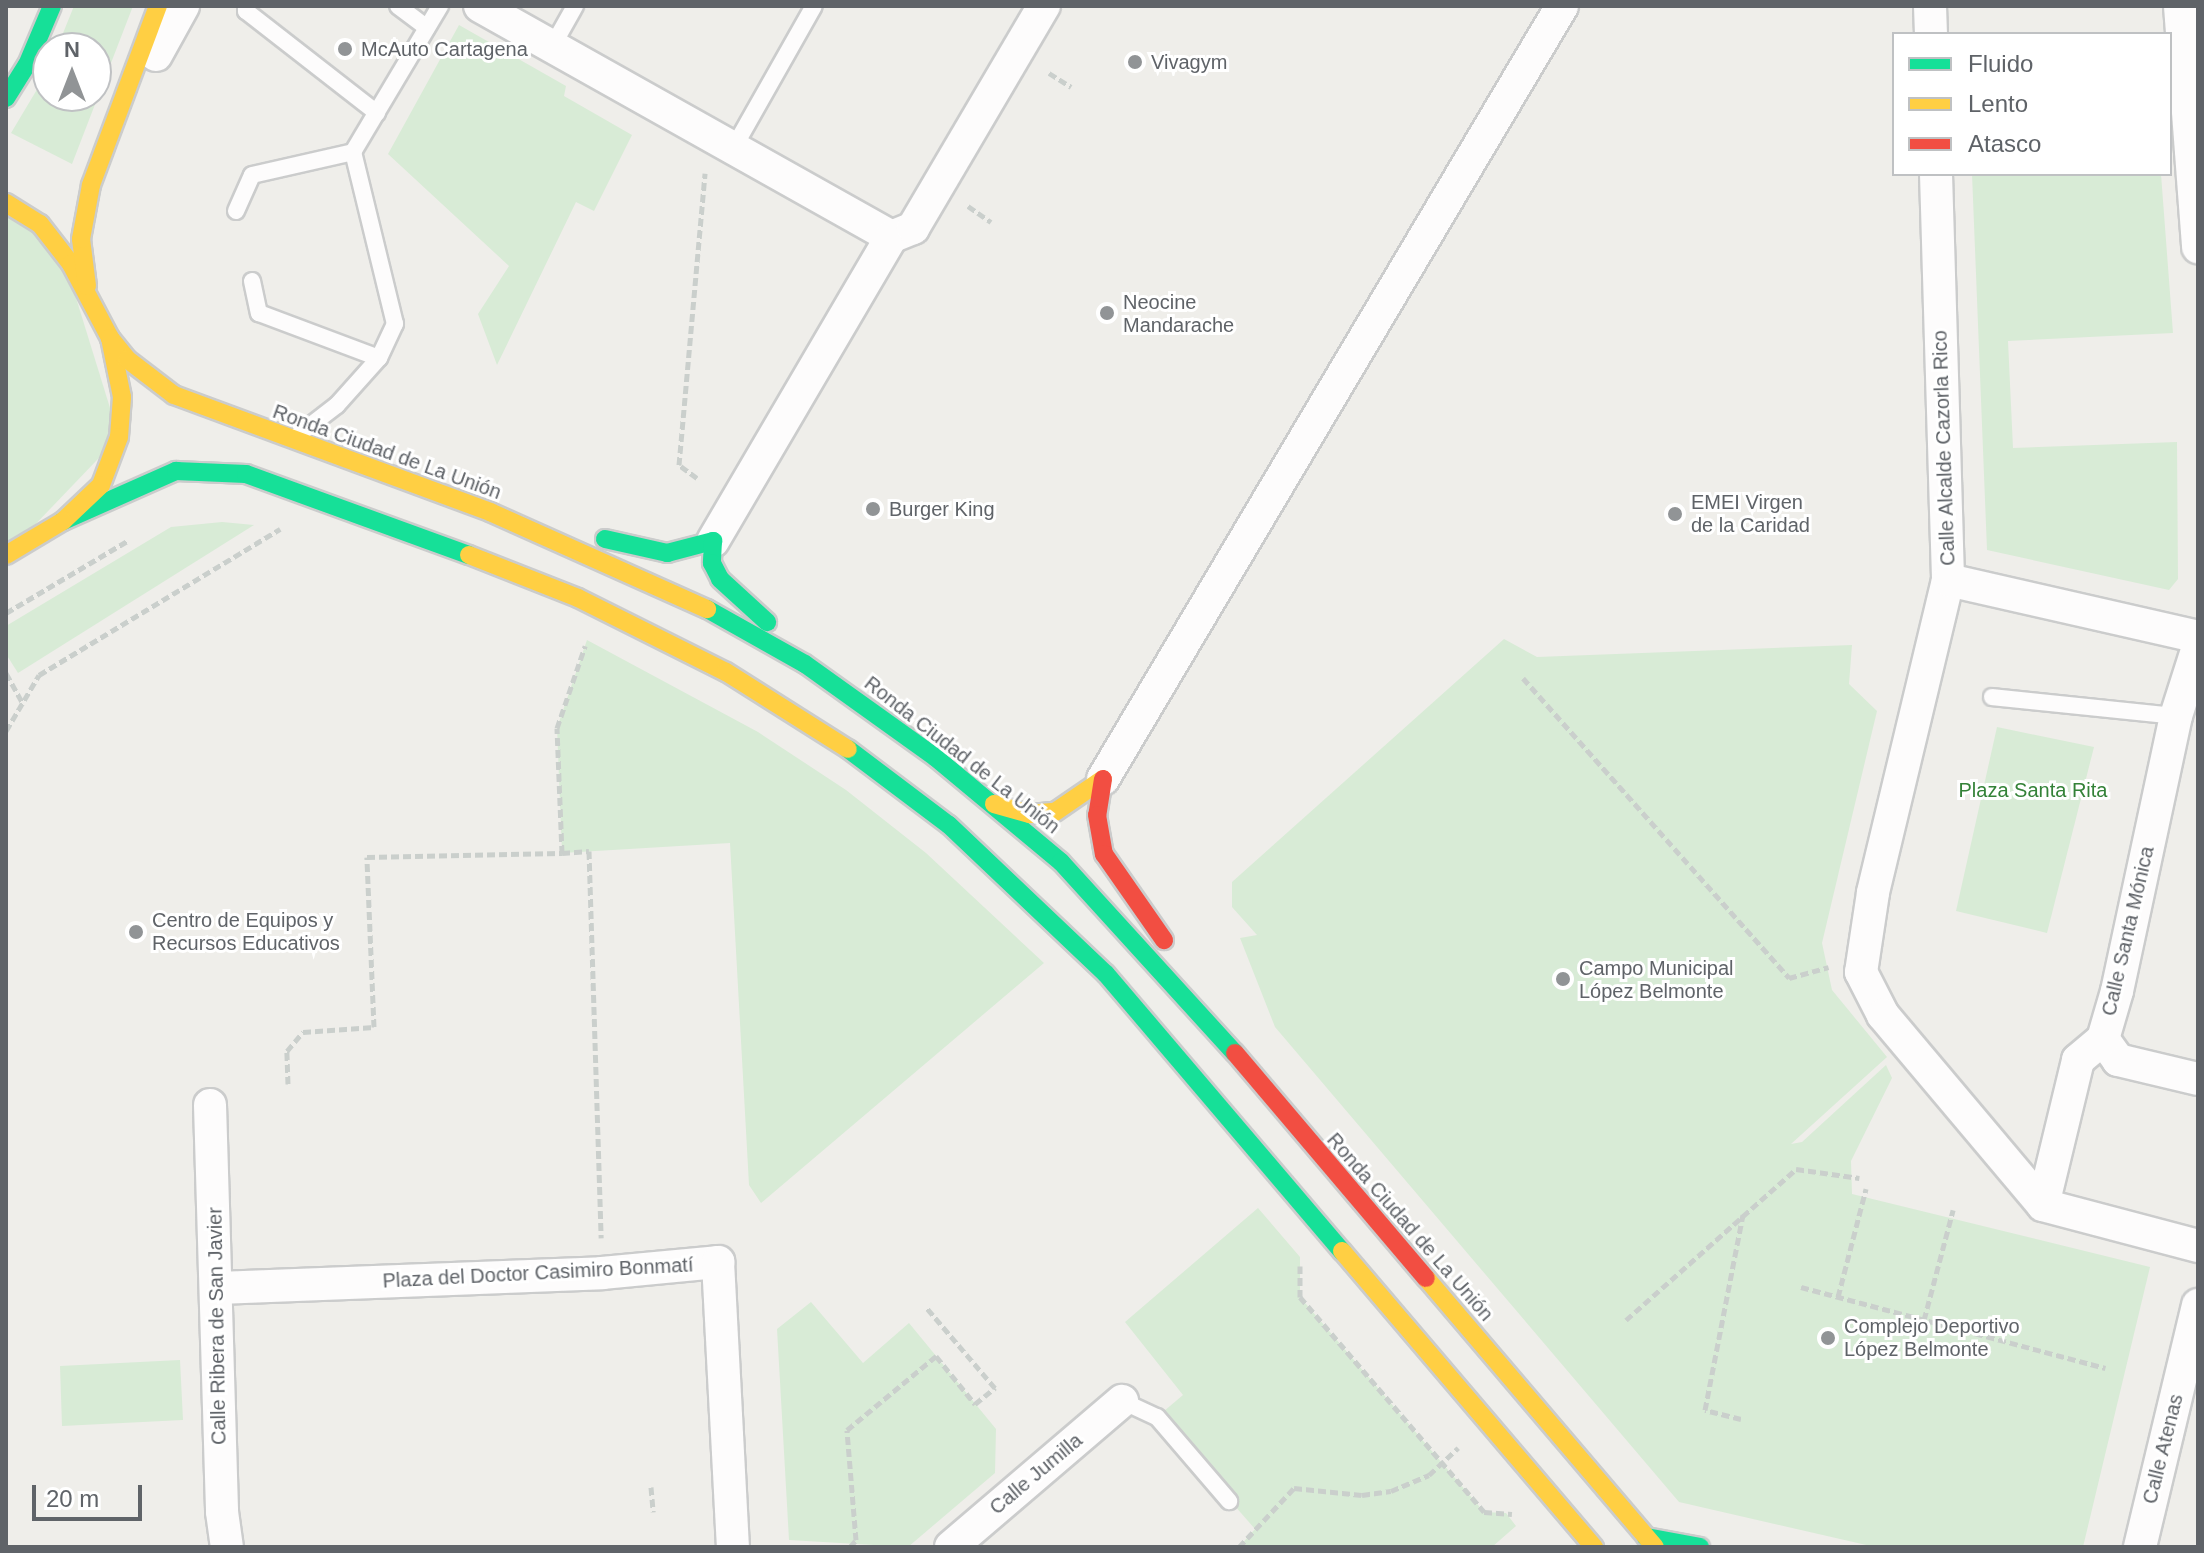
<!DOCTYPE html>
<html>
<head>
<meta charset="utf-8">
<style>
	body { margin:0 }
	#map { position:relative; width:2204px; height:1553px; overflow:hidden; background:#efeeea; font-family:Helvetica,sans-serif }
	div>[style] { position:absolute }
	.green>* { inset:0; background:#d8ebd6 }
	.path>* { height:5px; margin-top:-2.5px; transform-origin:0; background:repeating-linear-gradient(90deg,#cacfcc 0 8px,transparent 0 12px) }
	.roads { filter:drop-shadow(2px 0 #cbcccc) drop-shadow(-2px 0 #cbcccc) drop-shadow(0 2px #cbcccc) drop-shadow(0 -2px #cbcccc) }
	.lane>* { height:16px; margin:-8px; padding:0 8px; transform-origin:8px; border-radius:8px; background:#fdfcfc }
	.street>* { height:32px; margin:-16px; padding:0 16px; transform-origin:16px; border-radius:16px; background:#fdfcfc }
	.fast>* { height:18px; margin:-9px; padding:0 9px; transform-origin:9px; border-radius:9px; background:#16e098 }
	.slow>* { height:18px; margin:-9px; padding:0 9px; transform-origin:9px; border-radius:9px; background:#ffcf43 }
	.jam>* { height:18px; margin:-9px; padding:0 9px; transform-origin:9px; border-radius:9px; background:#f24e42 }
	.dots>* { width:22px; height:22px; translate:-50% -50%; box-sizing:border-box; border:4px solid #fff; border-radius:50% }
	span { translate:-50% -50%; white-space:nowrap; text-align:center; line-height:1.15; -webkit-text-stroke:6px #fff; paint-order:stroke }
	.poi-label { font-size:20px; color:#5f6368 }
	.left { translate:0 -50%; text-align:left }
	.street-label { font-size:20px; color:#5f6368 }
	.park-label { font-size:20px; color:#348238 }
	.frame { position:absolute; inset:0; border:8px solid #5f6368; pointer-events:none }
	.legend { position:absolute; left:1892px; top:32px; width:280px; height:144px; box-sizing:border-box; background:#fff; border:2px solid #bfc1c3; margin:0; padding:10px 14px; list-style:none; font-size:24px; color:#5f6368 }
	.legend li { display:flex; align-items:center; gap:16px; height:40px }
	.legend b { width:40px; border:2px solid #bfc1c3 }
	.north { position:absolute; left:32px; top:32px; width:80px; height:80px; box-sizing:border-box; background:#fff; border:2px solid #bfc1c3; border-radius:50%; rotate:0deg; font-size:22px; font-weight:700; line-height:32px; text-align:center; color:#5f6368 }
	.north::after { content:''; display:block; margin:auto; width:28px; height:36px; background:#919496; clip-path:polygon(50% 0,100% 100%,50% 72%,0 100%) }
	.scale { position:absolute; left:32px; top:1485px; width:110px; height:36px; box-sizing:border-box; border:4px solid #5f6368; border-top:0; padding-left:10px; font-size:24px; line-height:28px; white-space:nowrap; color:#5f6368; -webkit-text-stroke:6px #fff; paint-order:stroke }
</style>
</head>
<body>
<div id="map">
	<div class="green">
		<i style="clip-path:polygon(74px 6px,133px 6px,72px 164px,11px 133px,48px 71px,48px 96px,96px 96px,96px 48px,57px 48px)"></i>
		<i style="clip-path:polygon(459px 25px,566px 86px,564px 96px,632px 135px,594px 211px,576px 202px,497px 365px,478px 314px,509px 266px,388px 154px)"></i>
		<i style="clip-path:polygon(1972px 174px,2161px 174px,2173px 333px,2008px 341px,2013px 448px,2177px 442px,2178px 579px,2169px 590px,1987px 550px)"></i>
		<i style="clip-path:polygon(6px 203px,60px 246px,119px 437px,6px 555px)"></i>
		<i style="clip-path:polygon(222px 522px,254px 525px,18px 673px,6px 654px,6px 626px,171px 527px)"></i>
		<i style="clip-path:polygon(1504px 639px,1537px 657px,1852px 645px,1849px 684px,1877px 711px,1822px 943px,1832px 990px,1887px 1057px,1791px 1144px,1802px 1142px,1886px 1065px,1892px 1078px,1851px 1161px,1852px 1194px,2150px 1267px,2083px 1547px,1875px 1547px,1679px 1502px,1275px 1027px,1240px 938px,1257px 935px,1232px 907px,1232px 882px)"></i>
		<i style="clip-path:polygon(587px 640px,758px 732px,846px 790px,926px 853px,1044px 963px,761px 1203px,749px 1185px,730px 843px,562px 853px,557px 728px)"></i>
		<i style="clip-path:polygon(1997px 727px,2094px 747px,2047px 933px,1956px 911px)"></i>
		<i style="clip-path:polygon(1258px 1208px,1300px 1257px,1300px 1297px,1484px 1512px,1506px 1513px,1516px 1526px,1492px 1547px,1239px 1547px,1255px 1529px,1157px 1417px,1183px 1395px,1125px 1322px)"></i>
		<i style="clip-path:polygon(811px 1302px,863px 1363px,909px 1323px,996px 1429px,995px 1473px,908px 1547px,789px 1540px,777px 1329px)"></i>
		<i style="clip-path:polygon(180px 1360px,183px 1420px,62px 1426px,60px 1366px)"></i>
	</div>
	<div class="path">
		<i style="left:1049px;top:73px;width:26px;rotate:32deg"></i>
		<i style="left:968px;top:206px;width:28px;rotate:35deg"></i>
		<i style="left:697px;top:478px;width:22px;rotate:-144deg"></i>
		<i style="left:679px;top:465px;width:293px;rotate:-84.9deg"></i>
		<i style="left:6px;top:613px;width:143px;rotate:-30.7deg"></i>
		<i style="left:6px;top:673px;width:35px;rotate:61deg"></i>
		<i style="left:1523px;top:678px;width:401px;rotate:48.4deg"></i>
		<i style="left:1789px;top:978px;width:41px;rotate:-15.4deg"></i>
		<i style="left:6px;top:731px;width:65px;rotate:-59.5deg"></i>
		<i style="left:39px;top:675px;width:282px;rotate:-31.2deg"></i>
		<i style="left:562px;top:853px;width:27px;rotate:-4deg"></i>
		<i style="left:589px;top:851px;width:387px;rotate:88.2deg"></i>
		<i style="left:288px;top:1084px;width:33px;rotate:-92deg"></i>
		<i style="left:287px;top:1051px;width:25px;rotate:-50deg"></i>
		<i style="left:303px;top:1032px;width:71px;rotate:-4deg"></i>
		<i style="left:374px;top:1027px;width:170px;rotate:-92.4deg"></i>
		<i style="left:367px;top:857px;width:195px;rotate:-1.2deg"></i>
		<i style="left:562px;top:853px;width:125px;rotate:-92.3deg"></i>
		<i style="left:557px;top:728px;width:87px;rotate:-71.1deg"></i>
		<i style="left:1300px;top:1266px;width:31px;rotate:90deg"></i>
		<i style="left:1300px;top:1297px;width:283px;rotate:49.4deg"></i>
		<i style="left:1484px;top:1512px;width:28px;rotate:4deg"></i>
		<i style="left:1801px;top:1287px;width:315px;rotate:14.9deg"></i>
		<i style="left:1838px;top:1297px;width:112px;rotate:-75.5deg"></i>
		<i style="left:1626px;top:1320px;width:227px;rotate:-41.6deg"></i>
		<i style="left:1796px;top:1169px;width:64px;rotate:8.1deg"></i>
		<i style="left:1924px;top:1320px;width:114px;rotate:-75.2deg"></i>
		<i style="left:1741px;top:1419px;width:37px;rotate:-166deg"></i>
		<i style="left:1705px;top:1410px;width:199px;rotate:-79deg"></i>
		<i style="left:651px;top:1487px;width:25px;rotate:85deg"></i>
		<i style="left:850px;top:1547px;width:9px;rotate:-49deg"></i>
		<i style="left:856px;top:1540px;width:110px;rotate:-94.7deg"></i>
		<i style="left:847px;top:1430px;width:116px;rotate:-39.7deg"></i>
		<i style="left:936px;top:1356px;width:62px;rotate:50.9deg"></i>
		<i style="left:975px;top:1404px;width:26px;rotate:-39deg"></i>
		<i style="left:995px;top:1388px;width:105px;rotate:-130.4deg"></i>
		<i style="left:1239px;top:1547px;width:81px;rotate:-47deg"></i>
		<i style="left:1294px;top:1488px;width:68px;rotate:5.9deg"></i>
		<i style="left:1362px;top:1495px;width:29px;rotate:-8deg"></i>
		<i style="left:1391px;top:1491px;width:41px;rotate:-22.8deg"></i>
		<i style="left:1429px;top:1475px;width:40px;rotate:-43deg"></i>
	</div>
	<div class="roads">
		<div class="lane">
			<i style="left:246px;top:6px;width:5px;rotate:90deg"></i>
			<i style="left:246px;top:11px;width:166px;rotate:37.9deg"></i>
			<i style="left:398px;top:6px;width:36px;rotate:37deg"></i>
			<i style="left:552px;top:47px;width:47px;rotate:-60.7deg"></i>
			<i style="left:733px;top:149px;width:164px;rotate:-60.5deg"></i>
			<i style="left:236px;top:211px;width:39px;rotate:-66deg"></i>
			<i style="left:252px;top:175px;width:104px;rotate:-12.8deg"></i>
			<i style="left:353px;top:152px;width:170px;rotate:-59.2deg"></i>
			<i style="left:252px;top:281px;width:33px;rotate:78deg"></i>
			<i style="left:259px;top:313px;width:128px;rotate:20.6deg"></i>
			<i style="left:298px;top:435px;width:49px;rotate:-37.6deg"></i>
			<i style="left:337px;top:405px;width:63px;rotate:-48.2deg"></i>
			<i style="left:379px;top:358px;width:38px;rotate:-65deg"></i>
			<i style="left:395px;top:324px;width:177px;rotate:-103.7deg"></i>
			<i style="left:1992px;top:697px;width:185px;rotate:5.9deg"></i>
			<i style="left:1122px;top:1401px;width:38px;rotate:25deg"></i>
			<i style="left:1157px;top:1417px;width:111px;rotate:49.4deg"></i>
		</div>
		<div class="street">
			<i style="left:480px;top:6px;width:471px;rotate:29.3deg"></i>
			<i style="left:1930px;top:6px;width:28px;rotate:88deg"></i>
			<i style="left:2180px;top:6px;width:242px;rotate:85.7deg"></i>
			<i style="left:156px;top:55px;width:56px;rotate:-61.1deg"></i>
			<i style="left:1936px;top:174px;width:406px;rotate:88.3deg"></i>
			<i style="left:1948px;top:580px;width:322px;rotate:103.5deg"></i>
			<i style="left:1873px;top:893px;width:80px;rotate:98.6deg"></i>
			<i style="left:1861px;top:972px;width:48px;rotate:62.9deg"></i>
			<i style="left:1883px;top:1015px;width:248px;rotate:49.9deg"></i>
			<i style="left:2043px;top:1205px;width:160px;rotate:14.8deg"></i>
			<i style="left:713px;top:541px;width:352px;rotate:-59.6deg"></i>
			<i style="left:891px;top:237px;width:24px;rotate:-22deg"></i>
			<i style="left:913px;top:228px;width:258px;rotate:-59.5deg"></i>
			<i style="left:1948px;top:580px;width:256px;rotate:12.8deg"></i>
			<i style="left:1103px;top:779px;width:899px;rotate:-59.3deg"></i>
			<i style="left:2103px;top:1039px;width:26px;rotate:54deg"></i>
			<i style="left:2118px;top:1060px;width:82px;rotate:13.4deg"></i>
			<i style="left:210px;top:1105px;width:407px;rotate:88.3deg"></i>
			<i style="left:222px;top:1512px;width:35px;rotate:82deg"></i>
			<i style="left:2043px;top:1205px;width:149px;rotate:-76.4deg"></i>
			<i style="left:2078px;top:1060px;width:33px;rotate:-40deg"></i>
			<i style="left:2103px;top:1039px;width:50px;rotate:-73.7deg"></i>
			<i style="left:2117px;top:991px;width:281px;rotate:-77.9deg"></i>
			<i style="left:2176px;top:716px;width:72px;rotate:-72.3deg"></i>
			<i style="left:218px;top:1288px;width:384px;rotate:-2.2deg"></i>
			<i style="left:602px;top:1273px;width:117px;rotate:-5.4deg"></i>
			<i style="left:718px;top:1262px;width:285px;rotate:87deg"></i>
			<i style="left:951px;top:1547px;width:225px;rotate:-40.5deg"></i>
			<i style="left:2140px;top:1547px;width:249px;rotate:-76.5deg"></i>
		</div>
		<div class="fast">
			<i style="left:6px;top:98px;width:39px;rotate:-58deg"></i>
			<i style="left:27px;top:65px;width:64px;rotate:-67deg"></i>
			<i style="left:63px;top:521px;width:124px;rotate:-23.9deg"></i>
			<i style="left:176px;top:471px;width:70px;rotate:2.5deg"></i>
			<i style="left:246px;top:474px;width:237px;rotate:20deg"></i>
			<i style="left:605px;top:539px;width:64px;rotate:12.7deg"></i>
			<i style="left:667px;top:553px;width:48px;rotate:-14.6deg"></i>
			<i style="left:713px;top:541px;width:22px;rotate:93deg"></i>
			<i style="left:712px;top:563px;width:18px;rotate:63deg"></i>
			<i style="left:720px;top:579px;width:64px;rotate:42.5deg"></i>
			<i style="left:707px;top:609px;width:112px;rotate:29.3deg"></i>
			<i style="left:805px;top:664px;width:160px;rotate:35.6deg"></i>
			<i style="left:935px;top:757px;width:164px;rotate:39.8deg"></i>
			<i style="left:1061px;top:862px;width:258px;rotate:47.7deg"></i>
			<i style="left:848px;top:749px;width:126px;rotate:37deg"></i>
			<i style="left:949px;top:825px;width:216px;rotate:43.5deg"></i>
			<i style="left:1106px;top:974px;width:364px;rotate:49.6deg"></i>
			<i style="left:1646px;top:1537px;width:55px;rotate:10.5deg"></i>
		</div>
		<div class="slow">
			<i style="left:6px;top:203px;width:40px;rotate:32deg"></i>
			<i style="left:40px;top:224px;width:51px;rotate:52.2deg"></i>
			<i style="left:71px;top:264px;width:84px;rotate:62.2deg"></i>
			<i style="left:110px;top:338px;width:60px;rotate:78.5deg"></i>
			<i style="left:122px;top:397px;width:40px;rotate:94.3deg"></i>
			<i style="left:119px;top:437px;width:51px;rotate:110.6deg"></i>
			<i style="left:101px;top:485px;width:52px;rotate:136.5deg"></i>
			<i style="left:63px;top:521px;width:66px;rotate:149.2deg"></i>
			<i style="left:87px;top:286px;width:47px;rotate:-97.3deg"></i>
			<i style="left:81px;top:239px;width:55px;rotate:-79.5deg"></i>
			<i style="left:91px;top:185px;width:191px;rotate:-69.5deg"></i>
			<i style="left:110px;top:338px;width:27px;rotate:51deg"></i>
			<i style="left:127px;top:359px;width:59px;rotate:37.5deg"></i>
			<i style="left:174px;top:395px;width:337px;rotate:20.3deg"></i>
			<i style="left:490px;top:512px;width:238px;rotate:24.1deg"></i>
			<i style="left:469px;top:555px;width:117px;rotate:21.5deg"></i>
			<i style="left:578px;top:598px;width:165px;rotate:26.6deg"></i>
			<i style="left:726px;top:672px;width:144px;rotate:32.3deg"></i>
			<i style="left:994px;top:804px;width:37px;rotate:16deg"></i>
			<i style="left:1030px;top:814px;width:25px;rotate:-5deg"></i>
			<i style="left:1055px;top:812px;width:58px;rotate:-34.5deg"></i>
			<i style="left:1342px;top:1251px;width:389px;rotate:49.6deg"></i>
			<i style="left:1426px;top:1278px;width:353px;rotate:49.6deg"></i>
		</div>
		<div class="jam">
			<i style="left:1103px;top:779px;width:36px;rotate:99deg"></i>
			<i style="left:1097px;top:815px;width:40px;rotate:80deg"></i>
			<i style="left:1104px;top:854px;width:105px;rotate:55.1deg"></i>
			<i style="left:1235px;top:1053px;width:295px;rotate:49.7deg"></i>
		</div>
	</div>
	<div class="dots">
		<i style="left:345px;top:49px;background:#919496"></i>
		<i style="left:1135px;top:62px;background:#919496"></i>
		<i style="left:1107px;top:313px;background:#919496"></i>
		<i style="left:873px;top:509px;background:#919496"></i>
		<i style="left:1675px;top:514px;background:#919496"></i>
		<i style="left:136px;top:932px;background:#919496"></i>
		<i style="left:1563px;top:979px;background:#919496"></i>
		<i style="left:1828px;top:1338px;background:#919496"></i>
	</div>
	<div class="poi-label">
		<span class="left" style="left:361px;top:49px">McAuto Cartagena</span>
		<span class="left" style="left:1151px;top:62px">Vivagym</span>
		<span class="left" style="left:1123px;top:314px">Neocine<br>Mandarache</span>
		<span class="left" style="left:1691px;top:514px">EMEI Virgen<br>de la Caridad</span>
		<span class="left" style="left:889px;top:509px">Burger King</span>
		<span class="left" style="left:152px;top:932px">Centro de Equipos y<br>Recursos Educativos</span>
		<span class="left" style="left:1579px;top:980px">Campo Municipal<br>López Belmonte</span>
		<span class="left" style="left:1844px;top:1338px">Complejo Deportivo<br>López Belmonte</span>
	</div>
	<div class="street-label">
		<span style="left:1944px;top:448px;rotate:-92deg">Calle Alcalde Cazorla Rico</span>
		<span style="left:387px;top:452px;rotate:20deg">Ronda Ciudad de La Unión</span>
		<span style="left:962px;top:755px;rotate:38deg">Ronda Ciudad de La Unión</span>
		<span style="left:2128px;top:931px;rotate:-77deg">Calle Santa Mónica</span>
		<span style="left:1410px;top:1227px;rotate:49deg">Ronda Ciudad de La Unión</span>
		<span style="left:538px;top:1273px;rotate:-3deg">Plaza del Doctor Casimiro Bonmatí</span>
		<span style="left:217px;top:1326px;rotate:-91deg">Calle Ribera de San Javier</span>
		<span style="left:2163px;top:1449px;rotate:-76deg">Calle Atenas</span>
		<span style="left:1036px;top:1474px;rotate:-40deg">Calle Jumilla</span>
	</div>
	<div class="park-label">
		<span style="left:2033px;top:790px">Plaza Santa Rita</span>
	</div>
	<div class="frame"></div>
	<ul class="legend">
	<li><b style="height:10px;background:#16e098"></b>Fluido</li>
	<li><b style="height:10px;background:#ffcf43"></b>Lento</li>
	<li><b style="height:10px;background:#f24e42"></b>Atasco</li>
	</ul>
	<div class="north">N</div>
	<div class="scale">20 m</div>
</div>
</body>
</html>
